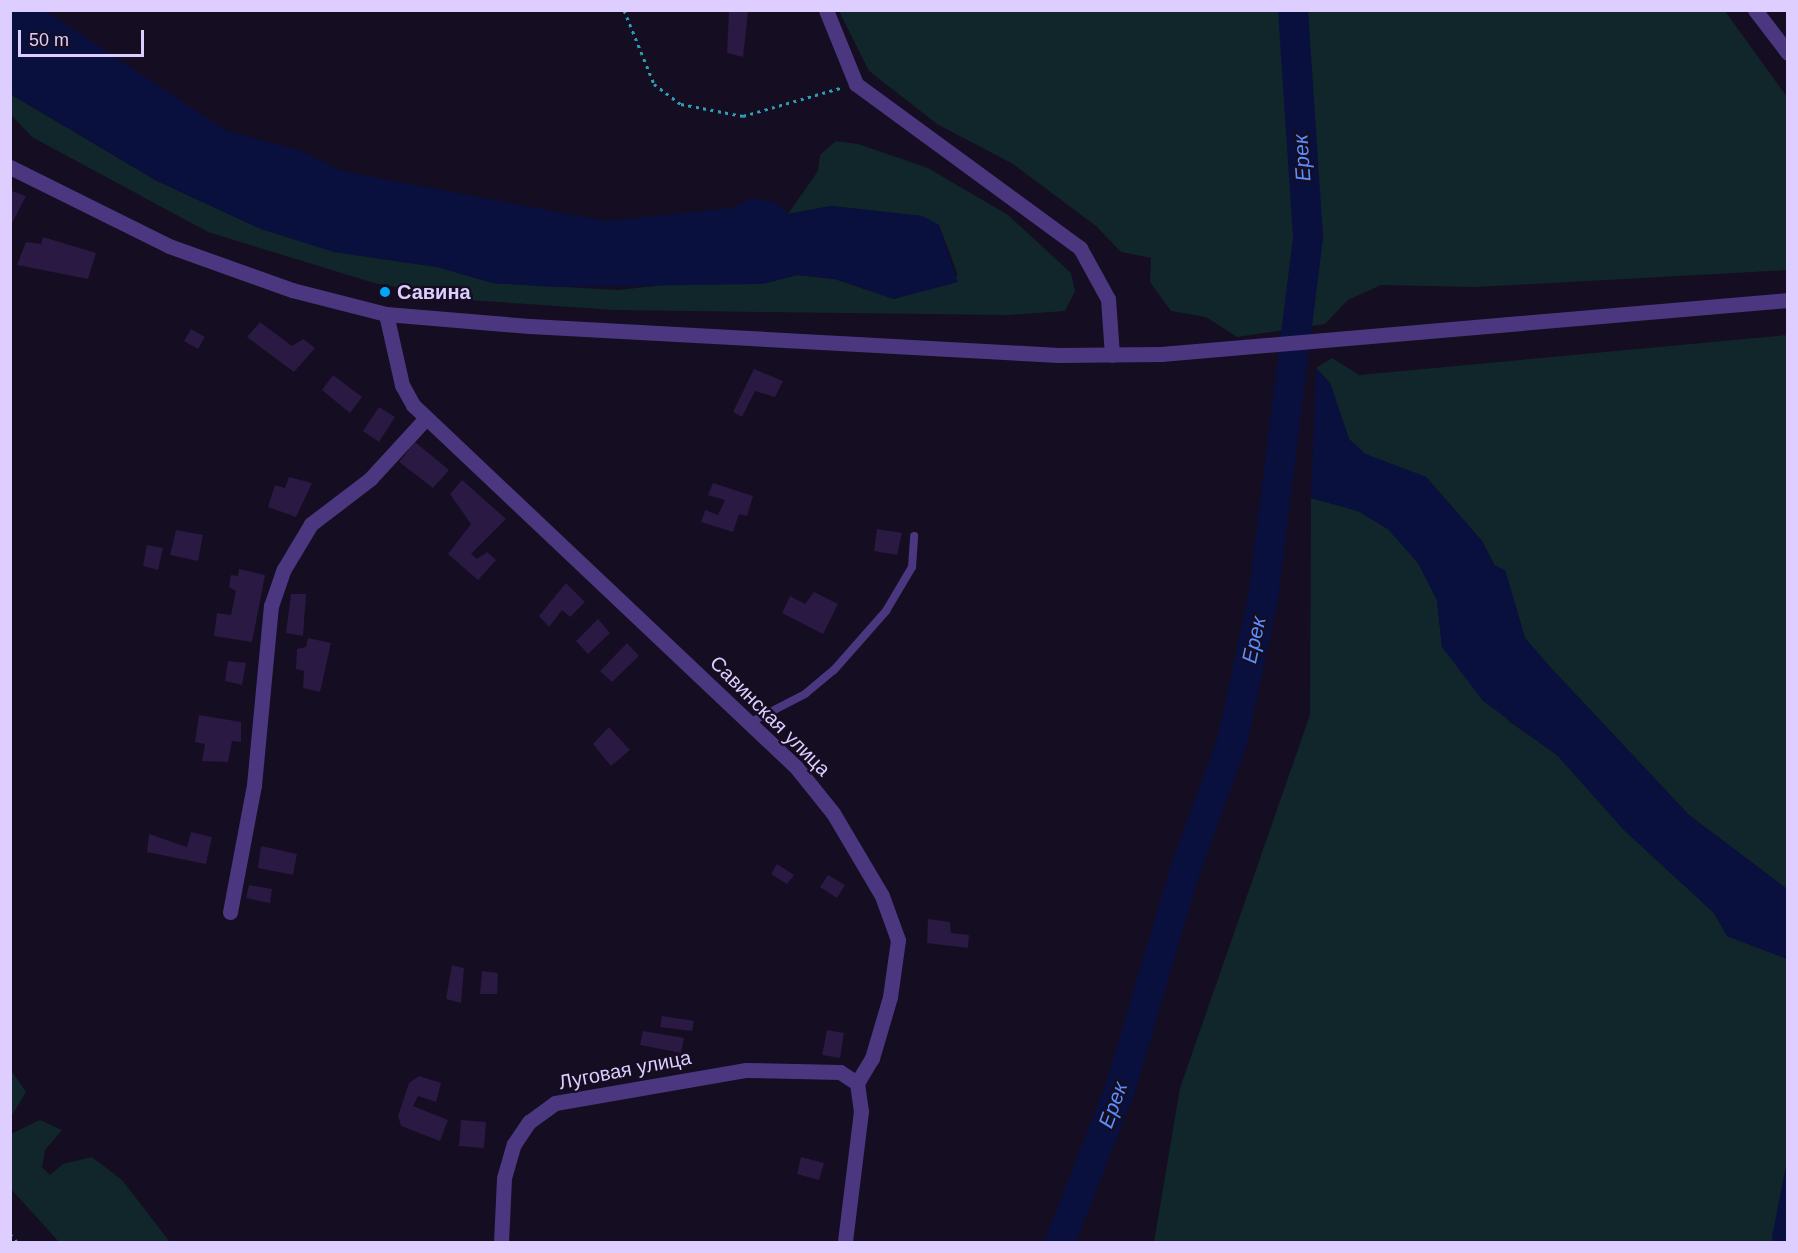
<!DOCTYPE html>
<html>
<head>
<meta charset="utf-8">
<style>
	body { margin:0 }
	#map { position:relative; width:1798px; height:1253px; overflow:hidden; background:#150d21; font-family:Arial,sans-serif }
	div>[style] { position:absolute }
	.green>* { inset:0; background:#10262b }
	.water>* { inset:0; background:#09103e }
	.river>* { height:30px; margin:-15px; padding:0 15px; transform-origin:15px; border-radius:15px; background:#09103e }
	.building>* { inset:0; background:#2a1942 }
	.path>* { height:3px; margin-top:-1.5px; transform-origin:0; background:repeating-linear-gradient(90deg,#2d9db3 0 3px,transparent 0 7.5px) }
	.service>* { height:8px; margin:-4px; padding:0 4px; transform-origin:4px; border-radius:4px; background:#4b3780 }
	.minor>* { height:15px; margin:-7.5px; padding:0 7.5px; transform-origin:7.5px; border-radius:7.5px; background:#4b3780 }
	.tertiary>* { height:15px; margin:-7.5px; padding:0 7.5px; transform-origin:7.5px; border-radius:7.5px; background:#4b3780 }
	.dots>* { width:16px; height:16px; translate:-50% -50%; box-sizing:border-box; border:3px solid #150d21; border-radius:50% }
	span { translate:-50% -50%; white-space:nowrap; text-align:center; line-height:1.15; -webkit-text-stroke:4.5px #150d21; paint-order:stroke }
	.poi-label { font-size:20px; color:#decdff; font-weight:700 }
	.left { translate:0 -50%; text-align:left }
	.street-label { font-size:20px; color:#decdff }
	.water-label { font-size:21px; color:#5b8eff; font-style:italic }
	.frame { position:absolute; inset:0; border:12px solid #decdff; pointer-events:none }
	.scale { position:absolute; left:18px; top:30px; width:126px; height:27px; box-sizing:border-box; border:3px solid #decdff; border-top:0; padding-left:8px; font-size:18px; line-height:21px; white-space:nowrap; color:#decdff; -webkit-text-stroke:4px #150d21; paint-order:stroke }
</style>
</head>
<body>
<div id="map">
	<div class="green">
		<i style="clip-path:polygon(839px 11px,1725px 11px,1787px 97px,1787px 270px,1477px 287px,1381px 285px,1348px 300px,1325px 324px,1237px 337px,1206px 317px,1171px 311px,1150px 282px,1151px 258px,1121px 252px,1096px 226px,1013px 164px,937px 124px,869px 71px)"></i>
		<i style="clip-path:polygon(10px 94px,157px 181px,261px 229px,335px 252px,437px 267px,493px 283px,618px 290px,692px 282px,762px 284px,797px 275px,835px 279px,894px 299px,958px 275px,939px 225px,922px 216px,831px 206px,788px 214px,818px 171px,820px 155px,836px 141px,858px 144px,928px 168px,1008px 215px,1071px 273px,1075px 291px,1065px 311px,1007px 315px,615px 310px,468px 300px,374px 283px,208px 232px,32px 137px,11px 115px)"></i>
		<i style="clip-path:polygon(1787px 335px,1787px 889px,1689px 815px,1550px 667px,1525px 638px,1505px 570px,1495px 566px,1482px 541px,1426px 477px,1365px 454px,1349px 439px,1330px 383px,1316px 368px,1332px 358px,1359px 375px)"></i>
		<i style="clip-path:polygon(1311px 498px,1358px 511px,1388px 529px,1418px 563px,1437px 600px,1442px 647px,1510px 722px,1557px 755px,1624px 830px,1714px 913px,1727px 936px,1787px 959px,1788px 1160px,1773px 1242px,1154px 1242px,1180px 1088px,1310px 715px)"></i>
		<i style="clip-path:polygon(11px 1070px,26px 1092px,11px 1117px)"></i>
		<i style="clip-path:polygon(40px 1120px,62px 1130px,45px 1150px,42px 1167px,50px 1175px,63px 1164px,92px 1157px,122px 1180px,170px 1242px,59px 1242px,11px 1189px,11px 1134px)"></i>
	</div>
	<div class="water">
		<i style="clip-path:polygon(11px 10px,46px 11px,225px 130px,301px 151px,342px 171px,605px 221px,733px 208px,751px 198px,776px 202px,788px 214px,831px 206px,922px 216px,939px 225px,958px 282px,894px 299px,835px 279px,797px 275px,762px 284px,553px 287px,493px 283px,437px 267px,334px 252px,261px 229px,157px 181px,11px 94px)"></i>
		<i style="clip-path:polygon(1316px 368px,1330px 383px,1349px 439px,1365px 454px,1426px 477px,1482px 541px,1495px 566px,1505px 570px,1525px 638px,1550px 667px,1689px 815px,1787px 889px,1787px 959px,1727px 936px,1714px 913px,1624px 830px,1557px 755px,1483px 701px,1442px 647px,1437px 600px,1418px 563px,1388px 529px,1358px 511px,1311px 498px)"></i>
		<i style="clip-path:polygon(1787px 1160px,1787px 1242px,1773px 1242px,1772px 1237px)"></i>
	</div>
	<div class="river">
		<i style="left:1060px;top:1242px;width:168px;rotate:-68.6deg"></i>
		<i style="left:1121px;top:1086px;width:222px;rotate:-73.5deg"></i>
		<i style="left:1184px;top:873px;width:140px;rotate:-69.9deg"></i>
		<i style="left:1232px;top:742px;width:146px;rotate:-77.8deg"></i>
		<i style="left:1263px;top:599px;width:366px;rotate:-82.9deg"></i>
		<i style="left:1308px;top:236px;width:226px;rotate:-93.8deg"></i>
	</div>
	<div class="building">
		<i style="clip-path:polygon(729px 11px,748px 12px,743px 57px,727px 53px)"></i>
		<i style="clip-path:polygon(12px 191px,26px 196px,10px 227px,10px 192px)"></i>
		<i style="clip-path:polygon(43px 237px,96px 253px,88px 279px,17px 265px,26px 242px,41px 244px)"></i>
		<i style="clip-path:polygon(260px 322px,292px 346px,303px 339px,315px 348px,294px 372px,247px 337px)"></i>
		<i style="clip-path:polygon(191px 329px,205px 337px,198px 349px,184px 341px)"></i>
		<i style="clip-path:polygon(754px 369px,783px 381px,775px 397px,755px 391px,742px 417px,733px 412px)"></i>
		<i style="clip-path:polygon(333px 375px,362px 397px,350px 413px,322px 390px)"></i>
		<i style="clip-path:polygon(379px 407px,395px 417px,379px 442px,363px 431px)"></i>
		<i style="clip-path:polygon(415px 442px,449px 470px,433px 488px,399px 462px)"></i>
		<i style="clip-path:polygon(289px 477px,312px 483px,296px 517px,268px 507px,275px 485px,285px 488px)"></i>
		<i style="clip-path:polygon(462px 480px,506px 519px,471px 554px,477px 559px,487px 552px,496px 560px,478px 580px,448px 554px,471px 524px,450px 494px)"></i>
		<i style="clip-path:polygon(713px 483px,753px 496px,747px 516px,739px 514px,733px 532px,701px 522px,705px 510px,718px 515px,725px 500px,708px 495px)"></i>
		<i style="clip-path:polygon(877px 529px,902px 533px,897px 555px,874px 551px)"></i>
		<i style="clip-path:polygon(176px 530px,203px 535px,198px 561px,170px 555px)"></i>
		<i style="clip-path:polygon(147px 545px,163px 548px,158px 570px,143px 566px)"></i>
		<i style="clip-path:polygon(239px 569px,265px 575px,252px 642px,214px 636px,217px 613px,231px 615px,236px 591px,229px 587px,231px 575px,238px 576px)"></i>
		<i style="clip-path:polygon(566px 583px,585px 602px,570px 617px,562px 610px,549px 627px,539px 616px)"></i>
		<i style="clip-path:polygon(814px 592px,838px 604px,823px 634px,782px 613px,790px 596px,805px 604px)"></i>
		<i style="clip-path:polygon(291px 594px,306px 594px,303px 636px,286px 633px)"></i>
		<i style="clip-path:polygon(598px 619px,610px 633px,588px 654px,576px 641px)"></i>
		<i style="clip-path:polygon(308px 638px,331px 643px,320px 692px,303px 688px,304px 671px,296px 669px,297px 649px,306px 647px)"></i>
		<i style="clip-path:polygon(627px 643px,639px 656px,612px 682px,600px 671px)"></i>
		<i style="clip-path:polygon(228px 661px,246px 663px,242px 685px,225px 681px)"></i>
		<i style="clip-path:polygon(199px 715px,241px 722px,241px 742px,232px 741px,228px 762px,202px 761px,205px 744px,195px 742px)"></i>
		<i style="clip-path:polygon(609px 727px,630px 750px,611px 766px,593px 744px)"></i>
		<i style="clip-path:polygon(191px 832px,212px 837px,206px 864px,147px 852px,149px 834px,187px 847px)"></i>
		<i style="clip-path:polygon(261px 846px,297px 854px,293px 875px,258px 868px)"></i>
		<i style="clip-path:polygon(777px 864px,794px 875px,787px 884px,771px 874px)"></i>
		<i style="clip-path:polygon(828px 875px,845px 885px,837px 898px,820px 887px)"></i>
		<i style="clip-path:polygon(249px 885px,272px 889px,270px 903px,246px 898px)"></i>
		<i style="clip-path:polygon(928px 919px,950px 922px,951px 933px,969px 935px,968px 948px,927px 943px)"></i>
		<i style="clip-path:polygon(452px 965px,464px 968px,461px 1003px,446px 999px)"></i>
		<i style="clip-path:polygon(482px 971px,498px 973px,497px 994px,480px 994px)"></i>
		<i style="clip-path:polygon(662px 1016px,694px 1021px,692px 1031px,660px 1027px)"></i>
		<i style="clip-path:polygon(827px 1030px,844px 1033px,840px 1058px,822px 1055px)"></i>
		<i style="clip-path:polygon(643px 1031px,684px 1038px,681px 1053px,640px 1045px)"></i>
		<i style="clip-path:polygon(419px 1076px,441px 1083px,436px 1102px,418px 1096px,413px 1106px,448px 1120px,440px 1141px,401px 1126px,398px 1116px,409px 1083px)"></i>
		<i style="clip-path:polygon(461px 1120px,486px 1122px,484px 1148px,459px 1146px)"></i>
		<i style="clip-path:polygon(801px 1157px,824px 1163px,819px 1180px,797px 1174px)"></i>
	</div>
	<div class="path">
		<i style="left:624px;top:10px;width:80px;rotate:67.9deg"></i>
		<i style="left:654px;top:84px;width:34px;rotate:37deg"></i>
		<i style="left:681px;top:104px;width:63px;rotate:11deg"></i>
		<i style="left:743px;top:116px;width:101px;rotate:-16.1deg"></i>
		<i style="left:10px;top:1234px;width:11px;rotate:49deg"></i>
	</div>
	<div class="service">
		<i style="left:751px;top:722px;width:61px;rotate:-27.4deg"></i>
		<i style="left:805px;top:694px;width:38px;rotate:-40deg"></i>
		<i style="left:834px;top:670px;width:79px;rotate:-48.6deg"></i>
		<i style="left:886px;top:611px;width:51px;rotate:-59.4deg"></i>
		<i style="left:912px;top:567px;width:31px;rotate:-86deg"></i>
	</div>
	<div class="minor">
		<i style="left:826px;top:10px;width:80px;rotate:67.9deg"></i>
		<i style="left:856px;top:84px;width:278px;rotate:36.2deg"></i>
		<i style="left:1080px;top:248px;width:58px;rotate:61.2deg"></i>
		<i style="left:1108px;top:299px;width:56px;rotate:85.9deg"></i>
		<i style="left:1755px;top:10px;width:54px;rotate:52.5deg"></i>
		<i style="left:386px;top:314px;width:73px;rotate:77.3deg"></i>
		<i style="left:402px;top:385px;width:23px;rotate:61deg"></i>
		<i style="left:413px;top:405px;width:527px;rotate:43.39deg"></i>
		<i style="left:796px;top:767px;width:59px;rotate:51.2deg"></i>
		<i style="left:833px;top:813px;width:96px;rotate:59.4deg"></i>
		<i style="left:882px;top:896px;width:47px;rotate:70deg"></i>
		<i style="left:898px;top:940px;width:58px;rotate:98deg"></i>
		<i style="left:890px;top:997px;width:64px;rotate:106.4deg"></i>
		<i style="left:872px;top:1058px;width:29px;rotate:121deg"></i>
		<i style="left:857px;top:1083px;width:28px;rotate:82deg"></i>
		<i style="left:861px;top:1111px;width:132px;rotate:97deg"></i>
		<i style="left:230px;top:912px;width:129px;rotate:-79.3deg"></i>
		<i style="left:254px;top:785px;width:180px;rotate:-84.6deg"></i>
		<i style="left:271px;top:606px;width:39px;rotate:-71deg"></i>
		<i style="left:284px;top:569px;width:52px;rotate:-59deg"></i>
		<i style="left:311px;top:524px;width:74px;rotate:-37.3deg"></i>
		<i style="left:370px;top:479px;width:83px;rotate:-47.4deg"></i>
		<i style="left:501px;top:1242px;width:64px;rotate:-87.3deg"></i>
		<i style="left:504px;top:1178px;width:35px;rotate:-74deg"></i>
		<i style="left:514px;top:1144px;width:27px;rotate:-56deg"></i>
		<i style="left:529px;top:1122px;width:32px;rotate:-36deg"></i>
		<i style="left:555px;top:1103px;width:194px;rotate:-9.8deg"></i>
		<i style="left:746px;top:1070px;width:94px;rotate:1.2deg"></i>
		<i style="left:840px;top:1072px;width:20px;rotate:33deg"></i>
	</div>
	<div class="tertiary">
		<i style="left:10px;top:167px;width:178px;rotate:26.4deg"></i>
		<i style="left:169px;top:246px;width:131px;rotate:19.7deg"></i>
		<i style="left:292px;top:290px;width:97px;rotate:14.3deg"></i>
		<i style="left:386px;top:314px;width:144px;rotate:4.8deg"></i>
		<i style="left:530px;top:326px;width:529px;rotate:3.14deg"></i>
		<i style="left:1058px;top:355px;width:103px;rotate:-0.6deg"></i>
		<i style="left:1161px;top:354px;width:629px;rotate:-4.92deg"></i>
	</div>
	<div class="dots">
		<i style="left:385px;top:292px;background:#00a7f8"></i>
	</div>
	<div class="poi-label">
		<span class="left" style="left:397px;top:292px">Савина</span>
	</div>
	<div class="street-label">
		<span style="left:770px;top:716px;rotate:45deg">Савинская улица</span>
		<span style="left:625px;top:1070px;rotate:-11deg">Луговая улица</span>
	</div>
	<div class="water-label">
		<span style="left:1302px;top:158px;rotate:-94deg">Ерек</span>
		<span style="left:1254px;top:640px;rotate:-78deg">Ерек</span>
		<span style="left:1113px;top:1105px;rotate:-70deg">Ерек</span>
	</div>
	<div class="frame"></div>
	<div class="scale">50 m</div>
</div>
</body>
</html>
